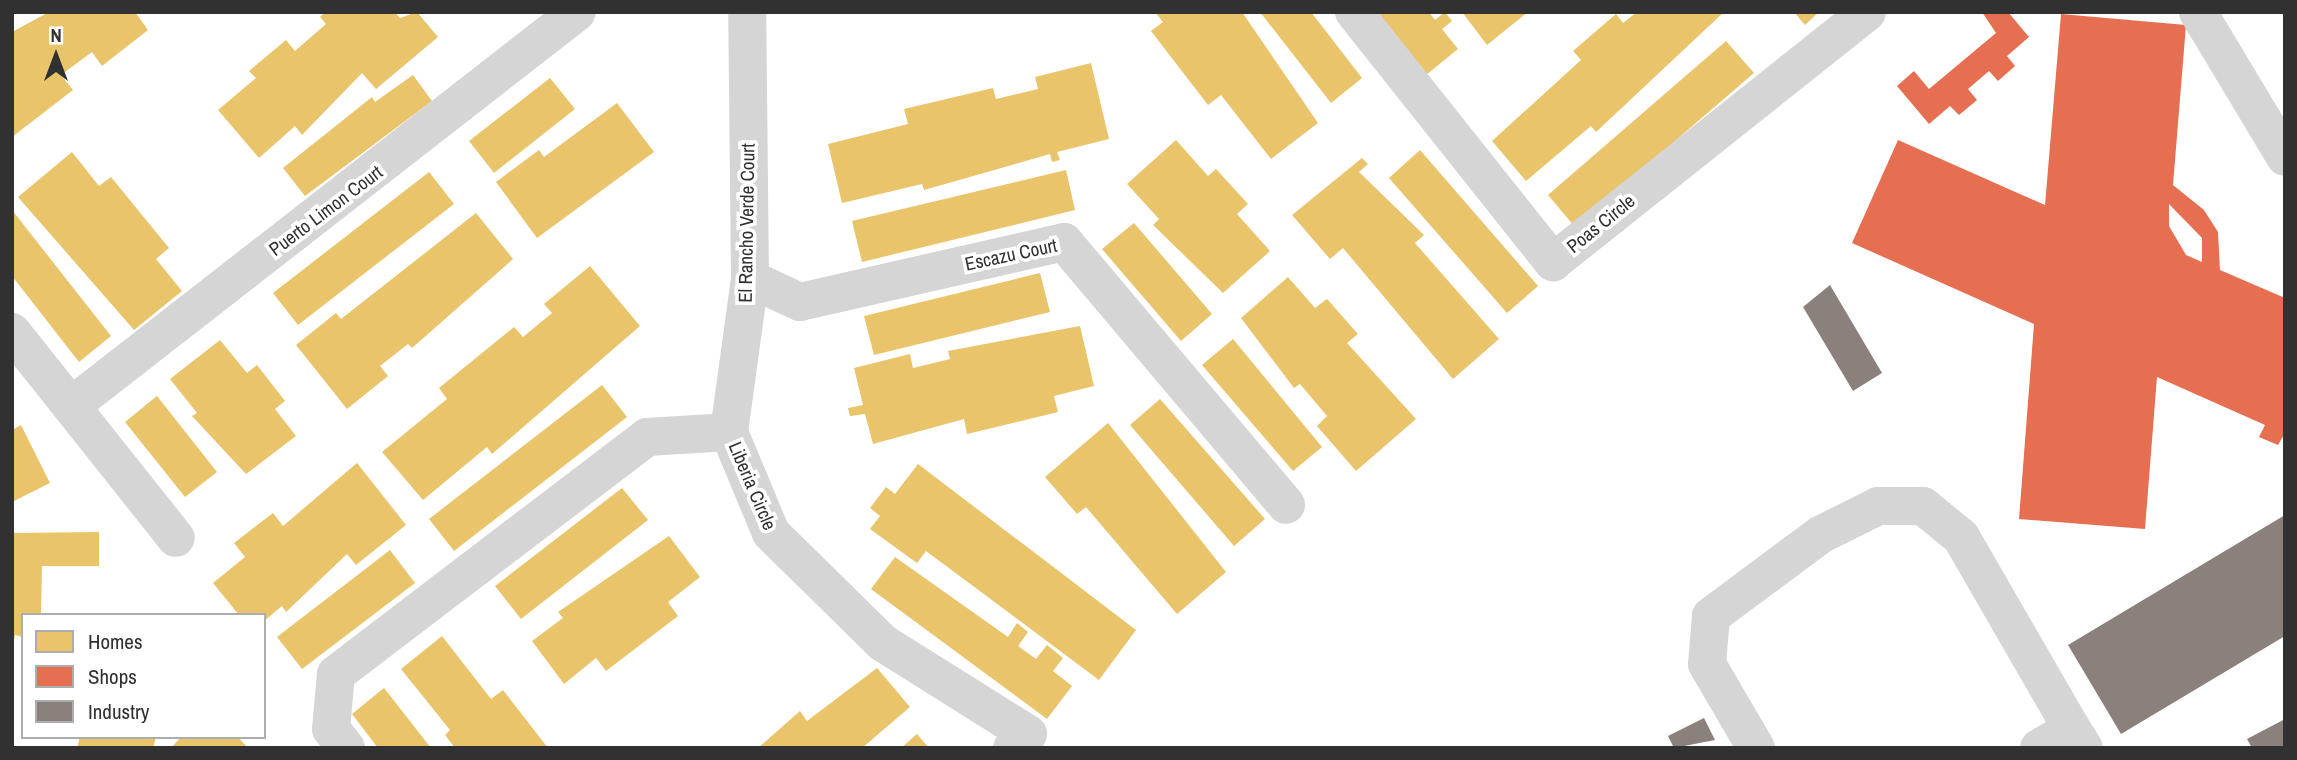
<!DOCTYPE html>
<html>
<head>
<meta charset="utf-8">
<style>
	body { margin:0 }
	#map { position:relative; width:2297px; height:760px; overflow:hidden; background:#fff; font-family:"Archivo Narrow",sans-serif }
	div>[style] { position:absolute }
	.homes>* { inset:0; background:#e9c46a }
	.shops>* { inset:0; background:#e76f51 }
	.industry>* { inset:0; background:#8a817c }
	.minor>* { height:38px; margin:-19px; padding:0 19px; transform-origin:19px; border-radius:19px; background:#d5d5d5 }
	span { translate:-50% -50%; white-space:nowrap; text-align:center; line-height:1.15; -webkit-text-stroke:7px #fff; paint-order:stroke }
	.street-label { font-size:19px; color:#313131 }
	.frame { position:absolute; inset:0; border:14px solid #313131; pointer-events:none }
	.legend { position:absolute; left:21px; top:613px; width:245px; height:126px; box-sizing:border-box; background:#fff; border:2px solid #adadad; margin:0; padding:9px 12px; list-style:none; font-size:21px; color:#313131 }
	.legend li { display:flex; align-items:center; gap:14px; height:35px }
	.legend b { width:35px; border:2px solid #adadad }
	.north { position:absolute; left:21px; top:21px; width:70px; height:70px; -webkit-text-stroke:5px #fff; paint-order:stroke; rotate:0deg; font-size:19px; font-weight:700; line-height:28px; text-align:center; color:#313131 }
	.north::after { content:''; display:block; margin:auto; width:24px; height:32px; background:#313131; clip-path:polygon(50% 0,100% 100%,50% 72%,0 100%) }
</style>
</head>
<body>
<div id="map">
	<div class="homes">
		<i style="clip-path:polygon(49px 12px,135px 12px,148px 30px,102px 66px,92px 52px,61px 75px,73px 90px,12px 137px,12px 32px)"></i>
		<i style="clip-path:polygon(325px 12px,395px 12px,400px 18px,417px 12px,438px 37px,376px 89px,362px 73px,302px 135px,295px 126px,259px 158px,218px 110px,256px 78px,249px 71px,286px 40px,295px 51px,326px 24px,320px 17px)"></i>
		<i style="clip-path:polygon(1155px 12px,1242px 12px,1318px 123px,1271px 159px,1221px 95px,1208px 105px,1151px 31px,1163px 22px)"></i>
		<i style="clip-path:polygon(1260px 12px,1311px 12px,1362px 78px,1331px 103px)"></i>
		<i style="clip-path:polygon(1377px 12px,1429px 12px,1435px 20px,1445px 12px,1452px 21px,1442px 29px,1458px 49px,1426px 75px)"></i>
		<i style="clip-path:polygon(1462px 12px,1528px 12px,1487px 45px)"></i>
		<i style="clip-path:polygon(1637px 12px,1724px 12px,1596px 132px,1591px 126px,1526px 181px,1492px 141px,1581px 60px,1573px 51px,1616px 14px,1623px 23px)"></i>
		<i style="clip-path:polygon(1794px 12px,1819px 12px,1805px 25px)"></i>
		<i style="clip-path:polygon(1726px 41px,1754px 73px,1575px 227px,1548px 195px)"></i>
		<i style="clip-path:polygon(1091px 63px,1109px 139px,1057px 152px,1060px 160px,1052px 162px,1050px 154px,924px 190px,922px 184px,842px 203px,828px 144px,908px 124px,904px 109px,993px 88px,996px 99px,1038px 89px,1035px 77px)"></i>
		<i style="clip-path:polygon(413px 75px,432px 101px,305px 196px,283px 168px,372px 97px,375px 102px)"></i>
		<i style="clip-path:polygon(550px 78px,575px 109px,494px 173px,469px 141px)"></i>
		<i style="clip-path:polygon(617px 103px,654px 152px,537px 238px,496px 182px,539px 150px,544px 157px)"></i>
		<i style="clip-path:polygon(1176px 140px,1208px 176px,1216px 169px,1248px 204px,1237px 214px,1270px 251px,1223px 293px,1153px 225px,1159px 219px,1127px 184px)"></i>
		<i style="clip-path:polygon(1420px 150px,1538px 286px,1507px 313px,1389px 178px)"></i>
		<i style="clip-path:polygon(72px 152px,99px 186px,111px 177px,169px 248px,156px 259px,182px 291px,134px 330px,18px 197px)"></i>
		<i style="clip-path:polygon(1362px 158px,1368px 164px,1359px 172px,1424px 235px,1415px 243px,1499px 339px,1453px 379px,1343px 248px,1330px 259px,1292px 215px)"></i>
		<i style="clip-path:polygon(1066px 170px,1075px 210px,862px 262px,852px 221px)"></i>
		<i style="clip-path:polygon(429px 172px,454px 204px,298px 325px,273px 293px)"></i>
		<i style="clip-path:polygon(12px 210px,111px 336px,79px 362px,12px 276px)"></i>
		<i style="clip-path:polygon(476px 213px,513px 259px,412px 348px,408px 344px,380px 366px,388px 376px,347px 409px,296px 345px,336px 313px,341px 319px)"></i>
		<i style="clip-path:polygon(1134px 223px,1212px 314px,1181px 341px,1102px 249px)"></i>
		<i style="clip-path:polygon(590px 266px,640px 326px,492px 454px,487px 447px,423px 500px,382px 452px,447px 399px,439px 388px,514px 327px,523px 337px,552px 313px,544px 304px)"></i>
		<i style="clip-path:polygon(1040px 273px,1050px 312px,874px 355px,864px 316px)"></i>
		<i style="clip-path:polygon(1288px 277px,1315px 308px,1327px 299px,1358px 334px,1347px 343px,1416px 419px,1356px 471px,1317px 426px,1327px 416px,1300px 384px,1294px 388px,1241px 318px)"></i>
		<i style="clip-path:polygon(1080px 326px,1094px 386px,1054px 396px,1058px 412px,967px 434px,964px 419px,873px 444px,865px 414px,850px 416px,848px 408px,863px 405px,854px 368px,910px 354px,913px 368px,950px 359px,948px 351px)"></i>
		<i style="clip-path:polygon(1233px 339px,1322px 447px,1293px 471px,1202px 365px)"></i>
		<i style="clip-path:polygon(220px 340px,247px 373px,257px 365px,285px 401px,275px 409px,296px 436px,246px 474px,192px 416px,197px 413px,170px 379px)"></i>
		<i style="clip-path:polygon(602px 385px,627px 417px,454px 551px,429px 519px)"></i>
		<i style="clip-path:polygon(157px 396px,217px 472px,185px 497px,125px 422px)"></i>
		<i style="clip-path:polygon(1160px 399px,1265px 519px,1234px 546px,1130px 425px)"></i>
		<i style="clip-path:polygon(1108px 423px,1226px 572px,1177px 614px,1086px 507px,1077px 514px,1045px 477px)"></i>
		<i style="clip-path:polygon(21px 425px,50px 483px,12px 502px,12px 430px)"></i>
		<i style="clip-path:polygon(357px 463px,406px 525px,356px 565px,347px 554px,286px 612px,282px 606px,264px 621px,264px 615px,239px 615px,213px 583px,245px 557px,234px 543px,273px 513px,283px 526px)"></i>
		<i style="clip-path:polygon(918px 464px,1136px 630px,1099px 680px,926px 551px,917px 563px,870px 529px,880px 516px,870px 508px,886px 487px,895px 494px)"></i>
		<i style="clip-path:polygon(622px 488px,648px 520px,521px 619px,495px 586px)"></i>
		<i style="clip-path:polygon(99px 532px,99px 566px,42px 566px,41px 615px,23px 615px,23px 637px,15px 635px,12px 650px,12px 533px)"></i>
		<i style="clip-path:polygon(669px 536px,700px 577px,668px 602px,678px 616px,606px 671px,596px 658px,564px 684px,532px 641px,563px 618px,558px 612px)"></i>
		<i style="clip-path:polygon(390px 550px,415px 583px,302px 669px,277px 637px)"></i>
		<i style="clip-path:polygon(895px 557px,1008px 637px,1017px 623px,1028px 632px,1018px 646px,1036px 659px,1047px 645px,1063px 658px,1053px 671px,1072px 686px,1047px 719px,871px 589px)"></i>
		<i style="clip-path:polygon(442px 636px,491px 699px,503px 690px,548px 748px,455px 748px,445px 735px,450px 730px,401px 669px)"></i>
		<i style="clip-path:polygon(877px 668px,910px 707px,862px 748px,758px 748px,800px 711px,807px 721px)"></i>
		<i style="clip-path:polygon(384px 688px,431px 748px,378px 748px,352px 714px)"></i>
		<i style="clip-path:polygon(917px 734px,929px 748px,901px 748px)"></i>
		<i style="clip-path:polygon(80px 737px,156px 737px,153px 748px,77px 748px)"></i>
		<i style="clip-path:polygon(181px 737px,238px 737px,248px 748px,171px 748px)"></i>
	</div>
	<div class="shops">
		<i style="clip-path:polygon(1982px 12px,2008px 12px,2029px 37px,2007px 56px,2015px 66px,1998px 81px,1989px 71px,1968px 89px,1977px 100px,1959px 115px,1950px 106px,1929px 124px,1897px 86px,1914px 71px,1929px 89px,1996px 33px)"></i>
		<i style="clip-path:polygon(evenodd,2061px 14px,2186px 25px,2173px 185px,2204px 210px,2218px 232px,2220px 270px,2285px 298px,2285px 433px,2278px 445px,2259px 437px,2265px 425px,2157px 377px,2145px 529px,2019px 519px,2034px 324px,1852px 243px,1898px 140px,2045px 205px,2061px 14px,2169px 204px,2202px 238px,2202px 262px,2186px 255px,2169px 226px,2169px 204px)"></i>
	</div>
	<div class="industry">
		<i style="clip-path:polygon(1830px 285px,1882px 373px,1853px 391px,1803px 307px)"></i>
		<i style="clip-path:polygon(2285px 515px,2285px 636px,2121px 734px,2068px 645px)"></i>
		<i style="clip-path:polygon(1704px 718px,1715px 740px,1674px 748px,1668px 736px)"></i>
		<i style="clip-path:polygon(2285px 719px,2285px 748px,2252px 748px,2247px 739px)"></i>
	</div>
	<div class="minor">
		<i style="left:1354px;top:12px;width:320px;rotate:51.5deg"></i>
		<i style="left:1553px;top:262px;width:401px;rotate:-38.5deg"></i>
		<i style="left:2198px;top:12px;width:169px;rotate:59deg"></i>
		<i style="left:750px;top:279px;width:55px;rotate:24.7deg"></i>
		<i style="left:800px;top:302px;width:271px;rotate:-12.8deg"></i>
		<i style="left:1064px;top:242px;width:344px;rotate:49.8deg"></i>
		<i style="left:12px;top:332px;width:263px;rotate:51.5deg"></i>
		<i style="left:71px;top:406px;width:641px;rotate:-37.91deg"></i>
		<i style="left:729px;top:432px;width:154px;rotate:-82.2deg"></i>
		<i style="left:750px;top:279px;width:267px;rotate:-90.6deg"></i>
		<i style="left:346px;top:748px;width:24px;rotate:-128deg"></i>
		<i style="left:331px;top:729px;width:55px;rotate:-84.8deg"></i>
		<i style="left:336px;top:674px;width:391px;rotate:-37.3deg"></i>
		<i style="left:647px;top:437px;width:82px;rotate:-3.5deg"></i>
		<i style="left:729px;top:432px;width:109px;rotate:67.4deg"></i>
		<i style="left:771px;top:533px;width:157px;rotate:44.5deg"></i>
		<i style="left:883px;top:643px;width:171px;rotate:32.1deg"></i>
		<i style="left:1028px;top:734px;width:21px;rotate:139deg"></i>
		<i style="left:1756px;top:748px;width:97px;rotate:-120.3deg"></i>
		<i style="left:1707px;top:664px;width:48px;rotate:-85.2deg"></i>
		<i style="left:1711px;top:616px;width:136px;rotate:-36.6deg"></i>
		<i style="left:1820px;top:535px;width:65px;rotate:-26.6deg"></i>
		<i style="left:1878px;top:506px;width:45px"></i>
		<i style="left:1923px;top:506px;width:49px;rotate:39.2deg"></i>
		<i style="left:1961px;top:537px;width:222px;rotate:60deg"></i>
		<i style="left:2039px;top:748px;width:38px;rotate:-30deg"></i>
		<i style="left:2072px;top:729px;width:22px;rotate:58deg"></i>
	</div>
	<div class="street-label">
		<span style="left:326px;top:211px;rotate:-37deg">Puerto Limon Court</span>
		<span style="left:747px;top:223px;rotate:-89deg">El Rancho Verde Court</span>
		<span style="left:1601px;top:224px;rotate:-39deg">Poas Circle</span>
		<span style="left:1011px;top:255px;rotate:-12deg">Escazu Court</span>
		<span style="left:752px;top:486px;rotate:67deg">Liberia Circle</span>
	</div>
	<div class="frame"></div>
	<ul class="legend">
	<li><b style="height:19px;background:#e9c46a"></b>Homes</li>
	<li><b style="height:19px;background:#e76f51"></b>Shops</li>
	<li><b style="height:19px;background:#8a817c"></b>Industry</li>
	</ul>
	<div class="north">N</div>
</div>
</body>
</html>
